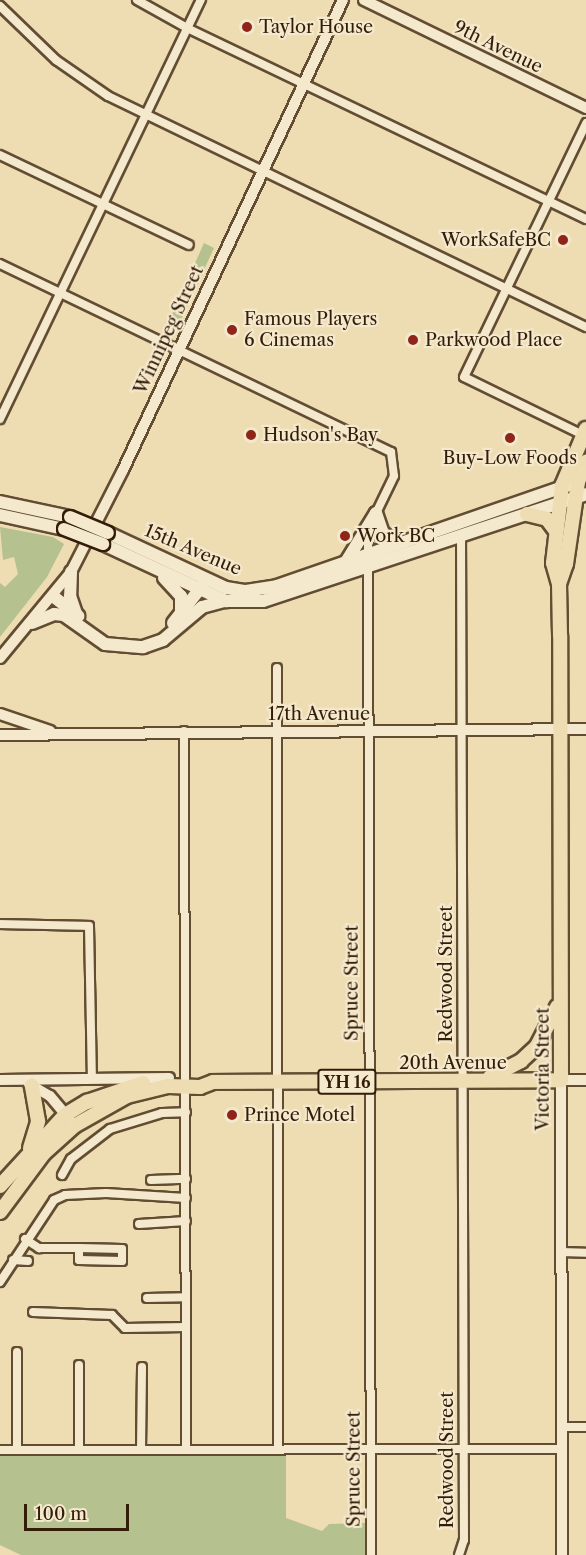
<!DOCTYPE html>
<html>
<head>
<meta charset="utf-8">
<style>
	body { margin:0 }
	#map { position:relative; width:586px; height:1555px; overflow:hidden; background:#eedcb2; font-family:"Libre Caslon Text",serif }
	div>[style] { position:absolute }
	.green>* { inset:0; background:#b5c18e }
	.roads { filter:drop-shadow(2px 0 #624d33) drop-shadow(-2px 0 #624d33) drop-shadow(0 2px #624d33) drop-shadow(0 -2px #624d33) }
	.minor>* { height:8px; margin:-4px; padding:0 4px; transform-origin:4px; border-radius:4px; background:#f4e8cd }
	.tertiary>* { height:10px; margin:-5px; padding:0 5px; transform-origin:5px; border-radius:5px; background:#f4e8cd }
	.secondary>* { height:12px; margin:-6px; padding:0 6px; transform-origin:6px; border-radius:6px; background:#f4e8cd }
	.trunk>* { height:14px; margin:-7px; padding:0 7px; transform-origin:7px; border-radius:7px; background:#eedcb2 }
	.bridges { filter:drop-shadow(2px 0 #331d09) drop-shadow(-2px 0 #331d09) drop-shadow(0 2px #331d09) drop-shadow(0 -2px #331d09) }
	.secondary-bridge>* { height:12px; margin:-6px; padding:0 6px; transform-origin:6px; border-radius:6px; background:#f4e8cd }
	.dots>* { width:16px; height:16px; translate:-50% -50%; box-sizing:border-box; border:3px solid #f4e8cd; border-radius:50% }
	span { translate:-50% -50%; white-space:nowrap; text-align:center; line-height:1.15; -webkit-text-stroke:4.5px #f4e8cd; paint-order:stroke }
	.shield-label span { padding:2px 4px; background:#f4e8cd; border:2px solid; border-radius:4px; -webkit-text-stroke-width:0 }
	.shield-label { font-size:16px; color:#331d09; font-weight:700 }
	.poi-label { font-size:18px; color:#331d09 }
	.left { translate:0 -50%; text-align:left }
	.right { translate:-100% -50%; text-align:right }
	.street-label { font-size:18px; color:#331d09 }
	.scale { position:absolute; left:24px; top:1504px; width:105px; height:27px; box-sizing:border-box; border:3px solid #331d09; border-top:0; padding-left:8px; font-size:18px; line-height:21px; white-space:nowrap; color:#331d09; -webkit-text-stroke:4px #f4e8cd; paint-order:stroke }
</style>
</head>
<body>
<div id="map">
	<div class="green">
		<i style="clip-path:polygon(204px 243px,214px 248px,176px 331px,166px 328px)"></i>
		<i style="clip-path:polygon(0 527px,53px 537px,64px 544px,47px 577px,0 637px,0 583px,5px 587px,18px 574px,14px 557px,3px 560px)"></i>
		<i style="clip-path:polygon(190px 1448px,286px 1456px,286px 1518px,322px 1531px,329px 1524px,365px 1523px,365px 1555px,21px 1555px,0 1545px,0 1451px)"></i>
	</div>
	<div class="roads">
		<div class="minor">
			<i style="left:137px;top:0;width:57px;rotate:29.2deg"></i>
			<i style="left:187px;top:28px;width:442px;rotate:25.6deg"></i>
			<i style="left:0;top:6px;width:78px;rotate:44deg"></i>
			<i style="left:56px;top:60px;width:63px;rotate:34.7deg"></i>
			<i style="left:108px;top:96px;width:531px;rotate:25.79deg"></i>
			<i style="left:0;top:155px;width:209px;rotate:25.5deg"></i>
			<i style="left:0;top:264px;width:434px;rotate:25.7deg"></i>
			<i style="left:391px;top:452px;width:24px;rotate:83deg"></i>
			<i style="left:394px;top:476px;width:41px;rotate:115.9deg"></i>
			<i style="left:376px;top:513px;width:33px;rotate:104deg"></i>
			<i style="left:368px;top:545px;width:1010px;rotate:89.83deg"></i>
			<i style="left:0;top:419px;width:465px;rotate:-64.4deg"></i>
			<i style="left:583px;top:435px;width:132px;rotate:-154deg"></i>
			<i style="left:464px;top:377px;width:282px;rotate:-64.3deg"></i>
			<i style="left:277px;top:668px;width:782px;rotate:89.93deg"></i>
			<i style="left:184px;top:731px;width:719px;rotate:89.84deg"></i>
			<i style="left:0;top:924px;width:89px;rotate:1.3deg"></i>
			<i style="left:89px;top:926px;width:152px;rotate:88.9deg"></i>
			<i style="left:62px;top:1175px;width:18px;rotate:-61deg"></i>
			<i style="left:71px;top:1159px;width:49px;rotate:-37.6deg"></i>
			<i style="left:110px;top:1129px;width:54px;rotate:-17.1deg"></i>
			<i style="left:162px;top:1113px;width:24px;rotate:-2deg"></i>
			<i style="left:151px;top:1180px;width:35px;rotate:-2deg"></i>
			<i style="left:139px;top:1224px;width:47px;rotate:-3.7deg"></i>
			<i style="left:25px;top:1239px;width:17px;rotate:33deg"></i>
			<i style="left:39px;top:1248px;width:40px"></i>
			<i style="left:79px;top:1248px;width:43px;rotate:1.3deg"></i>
			<i style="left:122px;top:1249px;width:12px;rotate:90deg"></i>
			<i style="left:122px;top:1261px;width:43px;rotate:-178.7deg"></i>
			<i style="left:79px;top:1260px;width:12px;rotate:-90deg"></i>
			<i style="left:561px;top:1252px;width:25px;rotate:2deg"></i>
			<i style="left:13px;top:1260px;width:15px;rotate:4deg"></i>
			<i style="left:0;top:1282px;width:98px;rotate:-56.6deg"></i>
			<i style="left:54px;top:1200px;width:12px;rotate:-24deg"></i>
			<i style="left:65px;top:1195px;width:41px;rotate:-2.8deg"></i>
			<i style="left:106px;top:1193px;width:80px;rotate:3.6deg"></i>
			<i style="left:147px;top:1298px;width:39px;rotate:-1deg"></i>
			<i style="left:33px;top:1312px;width:79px;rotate:2.2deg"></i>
			<i style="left:112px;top:1315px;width:18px;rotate:45deg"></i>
			<i style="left:125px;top:1328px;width:61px;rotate:-0.9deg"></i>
			<i style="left:17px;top:1352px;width:98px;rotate:90deg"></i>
			<i style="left:561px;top:1427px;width:25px"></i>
			<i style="left:0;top:1450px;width:561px;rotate:-0.1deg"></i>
			<i style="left:79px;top:1450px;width:85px;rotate:-90deg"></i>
			<i style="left:141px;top:1450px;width:83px;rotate:-89.3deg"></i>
			<i style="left:459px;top:1555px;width:16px;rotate:-72deg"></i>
			<i style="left:464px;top:1540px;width:1004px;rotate:-90.17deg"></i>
		</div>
		<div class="tertiary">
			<i style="left:364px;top:0;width:247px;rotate:25.9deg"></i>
			<i style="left:0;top:658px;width:112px;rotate:-50.5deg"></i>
			<i style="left:71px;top:572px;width:114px;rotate:-63deg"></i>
			<i style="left:123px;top:470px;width:519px;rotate:-64.92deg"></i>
			<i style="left:0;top:714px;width:53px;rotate:18.8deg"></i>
			<i style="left:0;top:735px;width:586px;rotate:-0.59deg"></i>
			<i style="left:0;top:1080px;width:169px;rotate:-0.7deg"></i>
			<i style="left:29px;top:1084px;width:24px;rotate:30deg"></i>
			<i style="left:50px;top:1096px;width:30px;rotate:50deg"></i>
			<i style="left:562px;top:1555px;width:475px;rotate:-90.1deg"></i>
			<i style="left:561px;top:1080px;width:25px"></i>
		</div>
		<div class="secondary">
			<i style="left:0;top:502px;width:72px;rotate:12.1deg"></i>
			<i style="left:376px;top:513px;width:21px;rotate:71deg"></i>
			<i style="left:383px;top:533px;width:19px;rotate:35deg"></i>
			<i style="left:0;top:515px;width:66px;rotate:12.3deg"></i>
			<i style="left:108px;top:533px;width:130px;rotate:25deg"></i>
			<i style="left:226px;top:588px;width:20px;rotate:9deg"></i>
			<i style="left:246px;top:591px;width:31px;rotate:-9deg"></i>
			<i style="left:277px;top:586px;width:309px;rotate:-19.1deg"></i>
			<i style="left:103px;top:544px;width:136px;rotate:24.9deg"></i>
			<i style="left:226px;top:601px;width:37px"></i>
			<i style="left:263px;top:601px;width:340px;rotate:-18.3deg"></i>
			<i style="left:346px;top:562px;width:57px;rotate:-58.5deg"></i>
			<i style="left:71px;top:572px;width:24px;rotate:92deg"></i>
			<i style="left:70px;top:596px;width:18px;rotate:71deg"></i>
			<i style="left:164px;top:578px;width:25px;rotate:47deg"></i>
			<i style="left:181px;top:596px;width:20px;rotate:90deg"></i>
			<i style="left:54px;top:597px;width:31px;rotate:38deg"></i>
			<i style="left:32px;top:623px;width:24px;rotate:-22deg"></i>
			<i style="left:54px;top:614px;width:10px;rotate:6deg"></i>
			<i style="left:64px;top:615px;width:50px;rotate:35.3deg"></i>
			<i style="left:105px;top:644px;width:38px;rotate:5deg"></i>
			<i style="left:143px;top:647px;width:21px;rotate:-19deg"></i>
			<i style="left:163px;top:640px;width:51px;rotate:-40.2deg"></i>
			<i style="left:202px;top:607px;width:24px;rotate:-15deg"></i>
			<i style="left:173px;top:623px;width:48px;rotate:-51.7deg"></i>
		</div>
		<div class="trunk">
			<i style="left:527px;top:514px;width:21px;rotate:14deg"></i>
			<i style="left:547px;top:519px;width:15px;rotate:53deg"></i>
			<i style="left:559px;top:584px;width:21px;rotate:-71deg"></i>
			<i style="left:566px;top:564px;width:83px;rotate:-81.7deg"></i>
			<i style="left:578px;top:482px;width:22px;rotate:-68deg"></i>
			<i style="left:490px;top:1077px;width:35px;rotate:-27deg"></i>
			<i style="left:521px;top:1061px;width:22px;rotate:-43deg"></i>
			<i style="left:537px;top:1046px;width:44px;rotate:-62.9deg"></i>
			<i style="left:30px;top:1148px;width:28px;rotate:-73deg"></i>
			<i style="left:38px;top:1121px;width:36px;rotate:-100deg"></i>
			<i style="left:0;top:1186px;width:96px;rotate:-47.5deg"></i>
			<i style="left:65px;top:1115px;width:26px;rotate:-31deg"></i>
			<i style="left:87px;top:1102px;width:59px;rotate:-18.7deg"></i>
			<i style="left:0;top:1212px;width:74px;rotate:-53.3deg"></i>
			<i style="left:44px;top:1153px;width:40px;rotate:-42deg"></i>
			<i style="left:74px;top:1126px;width:61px;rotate:-29.5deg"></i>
			<i style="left:127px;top:1096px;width:42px;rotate:-13.7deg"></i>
			<i style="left:168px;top:1086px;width:32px;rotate:2deg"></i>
			<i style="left:200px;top:1087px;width:14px;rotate:-21deg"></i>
			<i style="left:213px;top:1082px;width:348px;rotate:-0.3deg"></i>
			<i style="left:561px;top:1080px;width:445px;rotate:-90.1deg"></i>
			<i style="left:560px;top:635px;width:51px;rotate:-91.1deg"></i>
			<i style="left:559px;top:584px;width:22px;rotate:-106deg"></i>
			<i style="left:553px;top:563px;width:78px;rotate:-83.3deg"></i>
			<i style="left:562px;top:486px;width:62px;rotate:-67.2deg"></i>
		</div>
	</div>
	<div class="bridges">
		<div class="secondary-bridge">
			<i style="left:70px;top:517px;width:41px;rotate:22.8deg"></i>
			<i style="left:64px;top:529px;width:42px;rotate:21deg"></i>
		</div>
	</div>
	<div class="dots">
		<i style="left:247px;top:27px;background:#8f2418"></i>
		<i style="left:563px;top:240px;background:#8f2418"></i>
		<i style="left:232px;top:330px;background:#8f2418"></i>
		<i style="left:413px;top:340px;background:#8f2418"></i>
		<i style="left:251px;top:435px;background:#8f2418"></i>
		<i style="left:510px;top:438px;background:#8f2418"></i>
		<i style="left:345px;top:536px;background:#8f2418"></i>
		<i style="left:232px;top:1115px;background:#8f2418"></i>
	</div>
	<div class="shield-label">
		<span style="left:347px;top:1082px">YH 16</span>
	</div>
	<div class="poi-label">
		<span class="left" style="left:259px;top:27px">Taylor House</span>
		<span class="right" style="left:551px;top:240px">WorkSafeBC</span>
		<span class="left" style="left:244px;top:330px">Famous Players<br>6 Cinemas</span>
		<span class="left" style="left:425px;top:340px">Parkwood Place</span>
		<span class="left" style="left:263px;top:435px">Hudson's Bay</span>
		<span style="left:510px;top:458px">Buy-Low Foods</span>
		<span class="left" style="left:357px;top:536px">Work BC</span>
		<span class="left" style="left:244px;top:1115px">Prince Motel</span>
	</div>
	<div class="street-label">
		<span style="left:498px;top:47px;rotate:26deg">9th Avenue</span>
		<span style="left:169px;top:330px;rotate:-65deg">Winnipeg Street</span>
		<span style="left:193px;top:550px;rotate:23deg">15th Avenue</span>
		<span style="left:319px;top:714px">17th Avenue</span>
		<span style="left:446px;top:974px;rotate:-90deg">Redwood Street</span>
		<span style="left:352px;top:983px;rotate:-90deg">Spruce Street</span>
		<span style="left:453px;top:1063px">20th Avenue</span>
		<span style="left:543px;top:1069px;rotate:-90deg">Victoria Street</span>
		<span style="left:447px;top:1460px;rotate:-90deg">Redwood Street</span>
		<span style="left:354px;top:1469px;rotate:-90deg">Spruce Street</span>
	</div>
	<div class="scale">100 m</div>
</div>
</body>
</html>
